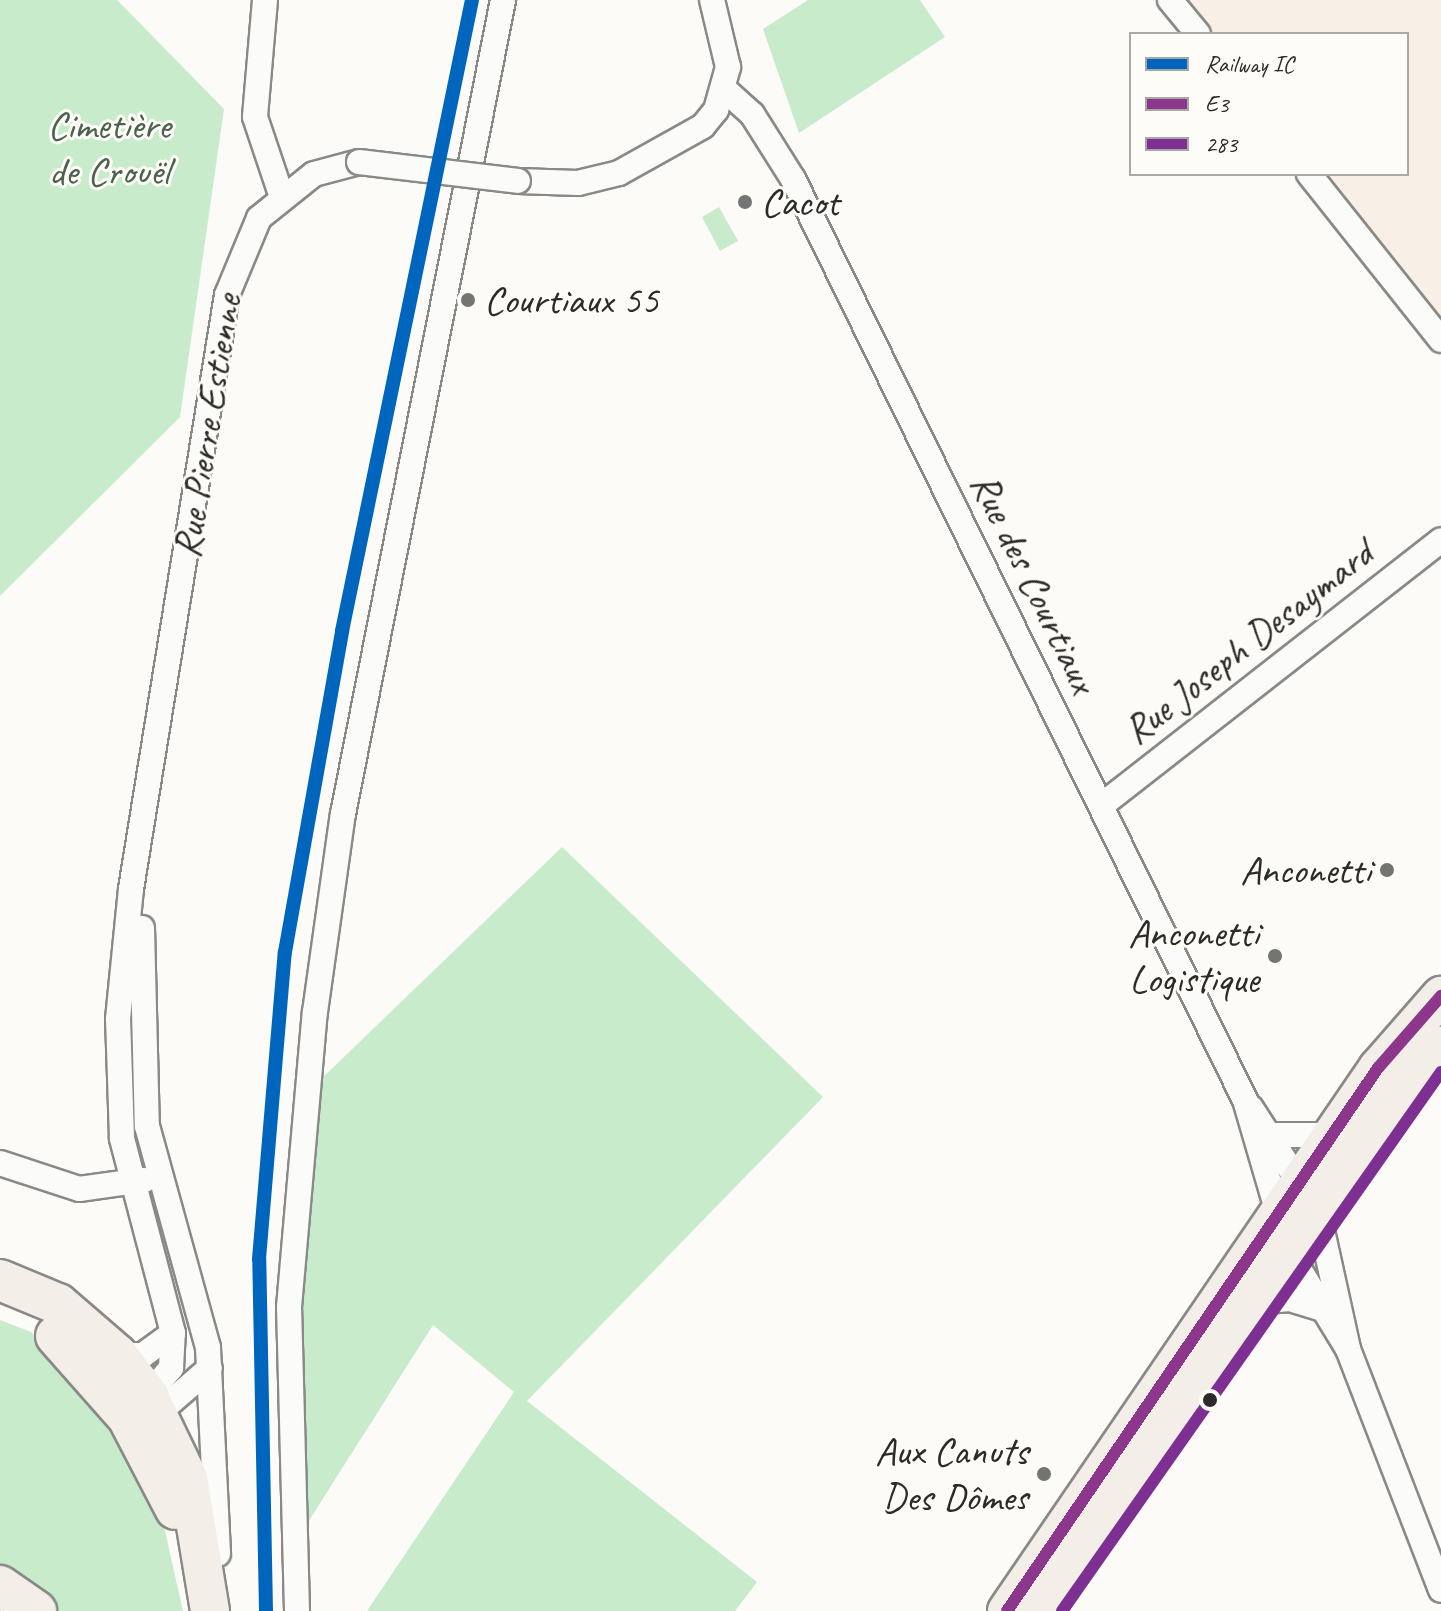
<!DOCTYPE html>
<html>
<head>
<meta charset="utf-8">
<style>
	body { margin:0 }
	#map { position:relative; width:1441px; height:1611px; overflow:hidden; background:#fcfbf8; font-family:Caveat,sans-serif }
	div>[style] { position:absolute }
	.built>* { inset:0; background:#f8efe6 }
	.green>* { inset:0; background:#c8ebcb }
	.roads { filter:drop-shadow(2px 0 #898987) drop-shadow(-2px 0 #898987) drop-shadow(0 2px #898987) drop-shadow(0 -2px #898987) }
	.minor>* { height:24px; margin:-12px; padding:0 12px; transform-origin:12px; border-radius:12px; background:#fbfbf9 }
	.primary>* { height:38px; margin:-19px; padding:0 19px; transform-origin:19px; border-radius:19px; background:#f3eee7 }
	.trunk>* { height:40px; margin:-20px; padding:0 20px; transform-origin:20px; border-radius:20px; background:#f3eee7 }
	.bridges { filter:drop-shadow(2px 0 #898987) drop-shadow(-2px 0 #898987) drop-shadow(0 2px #898987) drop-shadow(0 -2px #898987) }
	.minor-bridge>* { height:24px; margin:-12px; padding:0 12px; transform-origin:12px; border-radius:12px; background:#fbfbf9 }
	.bus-1>* { height:12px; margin:-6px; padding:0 6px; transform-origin:6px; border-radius:6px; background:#8c368c }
	.bus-2>* { height:12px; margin:-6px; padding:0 6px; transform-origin:6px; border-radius:6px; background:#7d2f92 }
	.rail-1>* { height:14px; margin:-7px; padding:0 7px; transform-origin:7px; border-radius:7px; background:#0065bd }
	.dots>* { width:22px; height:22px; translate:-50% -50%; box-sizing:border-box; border:4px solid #fdfcf7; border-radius:50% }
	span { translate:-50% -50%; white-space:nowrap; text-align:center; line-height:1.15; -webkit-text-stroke:6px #fdfcf7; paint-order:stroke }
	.park-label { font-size:40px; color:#4d6150 }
	.poi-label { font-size:40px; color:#2b2b2b }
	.left { translate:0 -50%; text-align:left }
	.right { translate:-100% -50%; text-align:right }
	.street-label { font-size:40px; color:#2b2b2b }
	.legend { position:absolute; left:1129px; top:32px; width:280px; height:144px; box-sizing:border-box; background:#fdfcf7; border:2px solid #a9a8a5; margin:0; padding:10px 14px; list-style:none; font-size:24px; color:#2b2b2b }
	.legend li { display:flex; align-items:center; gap:16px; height:40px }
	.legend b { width:40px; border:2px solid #a9a8a5 }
</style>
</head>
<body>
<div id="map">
	<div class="built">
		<i style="clip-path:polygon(1168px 0,1441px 0,1441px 338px,1309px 174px,1407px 174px,1407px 34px,1196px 34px)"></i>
	</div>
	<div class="green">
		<i style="clip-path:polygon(0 0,117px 0,224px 109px,180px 417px,0 596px)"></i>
		<i style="clip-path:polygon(808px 0,920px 0,945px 37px,799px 133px,763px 29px)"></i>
		<i style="clip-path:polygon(719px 207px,738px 241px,720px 251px,702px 217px)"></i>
		<i style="clip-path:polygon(562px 847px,823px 1097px,527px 1401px,757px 1582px,735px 1611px,367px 1611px,514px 1392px,433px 1325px,303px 1530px,295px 1422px,318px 1082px)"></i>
		<i style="clip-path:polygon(0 1320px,31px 1332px,67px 1364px,123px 1440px,159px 1504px,183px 1611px,56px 1611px,0 1570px)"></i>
	</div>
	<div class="roads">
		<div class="minor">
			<i style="left:265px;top:0;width:117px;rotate:94.9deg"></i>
			<i style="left:255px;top:117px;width:84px;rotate:71.4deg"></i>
			<i style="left:1170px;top:0;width:44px;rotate:50.5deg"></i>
			<i style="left:724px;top:89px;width:38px;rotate:42deg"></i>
			<i style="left:752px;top:114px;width:77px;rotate:57.8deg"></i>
			<i style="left:793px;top:179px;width:1026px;rotate:63.86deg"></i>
			<i style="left:1245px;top:1100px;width:160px;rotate:73.7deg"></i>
			<i style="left:1290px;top:1254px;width:111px;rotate:58.6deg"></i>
			<i style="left:1309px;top:174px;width:212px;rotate:51.5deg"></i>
			<i style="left:518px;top:181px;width:60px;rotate:1.9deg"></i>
			<i style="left:578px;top:183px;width:42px;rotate:-13.7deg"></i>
			<i style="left:619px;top:173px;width:96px;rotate:-29.2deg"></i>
			<i style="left:703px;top:126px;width:21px;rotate:-51deg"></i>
			<i style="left:716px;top:110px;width:45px;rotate:-74.4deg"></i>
			<i style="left:728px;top:67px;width:69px;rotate:-103.4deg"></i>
			<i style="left:1102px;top:805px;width:430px;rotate:-38deg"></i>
			<i style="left:142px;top:928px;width:198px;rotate:88.6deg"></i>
			<i style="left:147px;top:1126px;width:230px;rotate:74.6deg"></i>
			<i style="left:208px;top:1348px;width:206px;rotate:87.2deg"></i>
			<i style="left:1251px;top:1108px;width:124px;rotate:57.2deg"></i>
			<i style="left:1318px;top:1212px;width:140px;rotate:77.6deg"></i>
			<i style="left:1348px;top:1349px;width:258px;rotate:68.9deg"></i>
			<i style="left:1274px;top:1135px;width:57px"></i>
			<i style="left:0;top:1163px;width:83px;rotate:18.2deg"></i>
			<i style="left:79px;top:1189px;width:66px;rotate:-7.9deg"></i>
			<i style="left:1255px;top:1302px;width:35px;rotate:-5deg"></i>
			<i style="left:1290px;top:1299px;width:34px;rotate:17deg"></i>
			<i style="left:117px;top:1355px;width:26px"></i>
			<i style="left:143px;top:1355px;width:37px;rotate:-36deg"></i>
			<i style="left:173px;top:1333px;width:202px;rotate:-104.7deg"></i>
			<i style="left:122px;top:1138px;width:119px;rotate:-91.9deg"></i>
			<i style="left:118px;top:1019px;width:131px;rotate:-84.3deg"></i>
			<i style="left:131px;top:889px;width:602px;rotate:-80.82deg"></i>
			<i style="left:227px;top:295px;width:83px;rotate:-67.4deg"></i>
			<i style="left:259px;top:218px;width:70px;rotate:-38.7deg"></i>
			<i style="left:314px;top:174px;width:47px;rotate:-14.9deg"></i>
			<i style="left:142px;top:1402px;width:45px;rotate:-49.5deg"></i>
			<i style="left:171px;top:1368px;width:35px;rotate:-87deg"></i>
			<i style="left:148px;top:1422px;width:82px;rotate:-41.1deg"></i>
			<i style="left:297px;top:1611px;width:304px;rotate:-91.5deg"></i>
			<i style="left:289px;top:1307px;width:296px;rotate:-85deg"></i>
			<i style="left:315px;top:1012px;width:200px;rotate:-82deg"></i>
			<i style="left:343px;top:814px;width:830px;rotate:-78.88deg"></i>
		</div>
		<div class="primary">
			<i style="left:149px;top:1397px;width:90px;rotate:64.3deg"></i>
			<i style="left:188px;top:1478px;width:135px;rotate:80.6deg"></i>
			<i style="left:125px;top:1414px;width:108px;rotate:62.5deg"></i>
			<i style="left:1007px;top:1611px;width:658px;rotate:-55.66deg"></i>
			<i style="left:1378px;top:1068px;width:96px;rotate:-48.8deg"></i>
			<i style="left:1043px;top:1611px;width:536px;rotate:-55.48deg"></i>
			<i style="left:1347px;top:1169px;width:155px;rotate:-52.6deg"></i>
		</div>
		<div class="trunk">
			<i style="left:0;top:1280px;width:63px;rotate:22.5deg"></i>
			<i style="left:58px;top:1304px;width:78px;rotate:40.8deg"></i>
			<i style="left:117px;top:1355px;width:53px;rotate:52.7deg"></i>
			<i style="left:56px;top:1336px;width:104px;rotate:48.5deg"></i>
			<i style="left:0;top:1586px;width:44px;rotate:34.8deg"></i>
		</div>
	</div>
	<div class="bridges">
		<div class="minor-bridge">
			<i style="left:359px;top:162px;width:160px;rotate:6.8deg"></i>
		</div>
	</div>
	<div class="bus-1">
		<i style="left:1007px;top:1611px;width:658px;rotate:-55.66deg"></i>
		<i style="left:1378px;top:1068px;width:96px;rotate:-48.8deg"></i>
	</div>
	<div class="bus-2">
		<i style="left:1062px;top:1611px;width:659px;rotate:-54.89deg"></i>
	</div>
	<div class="rail-1">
		<i style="left:266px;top:1611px;width:352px;rotate:-91.1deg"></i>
		<i style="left:259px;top:1259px;width:308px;rotate:-85.2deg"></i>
		<i style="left:285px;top:952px;width:326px;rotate:-79.9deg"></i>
		<i style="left:342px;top:631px;width:644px;rotate:-78.36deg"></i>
	</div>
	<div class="dots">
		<i style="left:745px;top:202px;background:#747473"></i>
		<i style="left:468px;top:300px;background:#747473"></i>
		<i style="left:1387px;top:870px;background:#747473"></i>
		<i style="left:1275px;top:956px;background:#747473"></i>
		<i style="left:1210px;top:1400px;background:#2b2b2b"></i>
		<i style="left:1044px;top:1474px;background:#747473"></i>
	</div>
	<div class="park-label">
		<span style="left:109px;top:148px">Cimetière<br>de Crouël</span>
	</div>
	<div class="poi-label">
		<span class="left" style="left:761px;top:202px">Cacot</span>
		<span class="left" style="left:484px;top:300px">Courtiaux 55</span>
		<span class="right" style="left:1371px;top:870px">Anconetti</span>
		<span class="right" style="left:1259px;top:956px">Anconetti<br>Logistique</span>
		<span class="right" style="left:1028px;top:1474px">Aux Canuts<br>Des Dômes</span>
	</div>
	<div class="street-label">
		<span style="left:207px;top:426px;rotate:-81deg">Rue Pierre Estienne</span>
		<span style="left:1034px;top:583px;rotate:64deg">Rue des Courtiaux</span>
		<span style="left:1248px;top:642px;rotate:-38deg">Rue Joseph Desaymard</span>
	</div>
	<ul class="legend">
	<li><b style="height:10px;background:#0065bd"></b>Railway IC</li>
	<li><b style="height:10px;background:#8c368c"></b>E3</li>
	<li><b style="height:10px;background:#7d2f92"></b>283</li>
	</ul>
</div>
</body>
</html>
